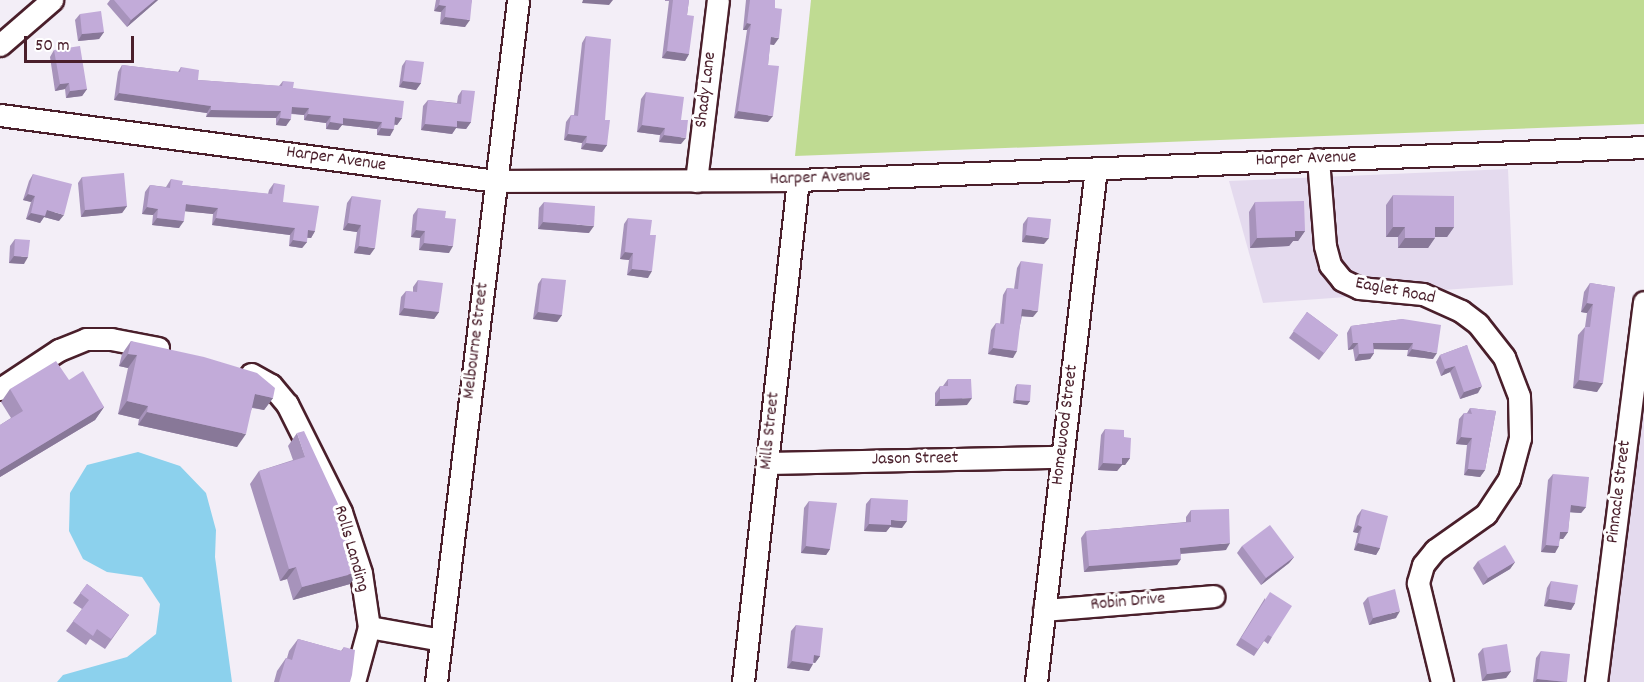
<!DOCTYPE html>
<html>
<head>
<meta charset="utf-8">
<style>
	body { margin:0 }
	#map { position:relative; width:1644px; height:682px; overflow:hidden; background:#f3eef7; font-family:Dekko,sans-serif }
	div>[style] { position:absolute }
	.built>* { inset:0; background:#e4daee }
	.green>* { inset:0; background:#bfdb92 }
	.water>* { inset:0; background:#8cd1ed }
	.roads { filter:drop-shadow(2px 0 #4a1f2b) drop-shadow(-2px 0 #4a1f2b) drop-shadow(0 2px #4a1f2b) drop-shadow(0 -2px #4a1f2b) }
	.minor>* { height:21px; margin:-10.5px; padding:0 10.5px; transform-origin:10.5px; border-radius:10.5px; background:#fff }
	.wall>* { inset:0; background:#a793bb }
	.shaded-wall>* { inset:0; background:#887898 }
	.building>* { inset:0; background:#c2abd9 }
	span { translate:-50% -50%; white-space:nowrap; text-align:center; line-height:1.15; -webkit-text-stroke:6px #fff; paint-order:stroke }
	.street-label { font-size:18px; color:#4a1f2b }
	.scale { position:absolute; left:24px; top:36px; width:110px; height:27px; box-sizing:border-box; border:3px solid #4a1f2b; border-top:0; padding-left:8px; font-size:18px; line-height:21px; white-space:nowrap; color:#4a1f2b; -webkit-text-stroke:4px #fff; paint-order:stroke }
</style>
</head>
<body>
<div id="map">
	<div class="built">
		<i style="clip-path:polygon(1508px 169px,1513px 285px,1263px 303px,1229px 181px)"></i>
		<i style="clip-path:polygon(1644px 383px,1644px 682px,1609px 682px)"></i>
	</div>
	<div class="green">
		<i style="clip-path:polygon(811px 0,1644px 0,1644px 124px,795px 156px)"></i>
	</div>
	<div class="water">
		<i style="clip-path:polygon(138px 452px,180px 466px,206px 493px,216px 530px,215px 557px,232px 682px,57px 682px,63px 675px,127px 657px,156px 634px,160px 604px,142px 577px,107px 572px,83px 559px,69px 531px,70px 493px,87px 465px)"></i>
	</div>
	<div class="roads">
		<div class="minor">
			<i style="left:0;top:45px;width:69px;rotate:-40.9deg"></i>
			<i style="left:0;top:115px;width:500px;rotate:7.58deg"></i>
			<i style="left:496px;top:181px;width:302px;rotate:-0.2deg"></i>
			<i style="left:798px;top:180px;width:847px;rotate:-2.23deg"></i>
			<i style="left:1318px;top:159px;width:87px;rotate:85.4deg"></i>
			<i style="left:1325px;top:246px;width:20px;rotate:75deg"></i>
			<i style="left:1330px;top:265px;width:19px;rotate:51deg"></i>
			<i style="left:1342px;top:280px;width:19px;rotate:25deg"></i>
			<i style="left:1359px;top:288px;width:64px;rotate:5.4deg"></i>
			<i style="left:1423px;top:294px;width:42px;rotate:24.1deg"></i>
			<i style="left:1461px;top:311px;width:21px;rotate:37deg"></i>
			<i style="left:1478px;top:324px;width:42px;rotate:51.8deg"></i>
			<i style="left:1504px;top:357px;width:42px;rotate:69deg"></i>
			<i style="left:1519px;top:396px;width:42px;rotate:88.6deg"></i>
			<i style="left:1520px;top:438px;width:42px;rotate:105deg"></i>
			<i style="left:1509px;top:479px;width:42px;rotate:123.3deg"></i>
			<i style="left:1486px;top:514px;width:62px;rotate:144.8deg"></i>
			<i style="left:1435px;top:550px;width:19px;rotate:129deg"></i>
			<i style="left:1423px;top:565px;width:19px;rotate:106deg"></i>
			<i style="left:1418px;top:583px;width:102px;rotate:76.4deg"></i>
			<i style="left:696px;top:181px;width:182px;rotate:-83.1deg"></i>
			<i style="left:251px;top:374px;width:23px;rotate:29deg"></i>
			<i style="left:271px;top:385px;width:25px;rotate:50deg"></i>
			<i style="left:287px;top:404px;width:121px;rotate:63.4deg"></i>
			<i style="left:341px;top:512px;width:64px;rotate:71.8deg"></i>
			<i style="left:361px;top:573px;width:55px;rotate:81.6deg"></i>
			<i style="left:369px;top:627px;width:57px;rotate:105.3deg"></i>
			<i style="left:0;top:389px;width:71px;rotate:-33.5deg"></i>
			<i style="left:59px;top:350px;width:29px;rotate:-22deg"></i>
			<i style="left:86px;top:339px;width:25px"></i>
			<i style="left:111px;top:339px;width:48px;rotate:10.8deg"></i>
			<i style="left:767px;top:463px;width:295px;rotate:-1.2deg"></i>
			<i style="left:1044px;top:610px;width:170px;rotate:-4.7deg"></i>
			<i style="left:369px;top:627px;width:73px;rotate:10.2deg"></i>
			<i style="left:436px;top:682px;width:687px;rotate:-83.14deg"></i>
			<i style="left:743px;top:682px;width:505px;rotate:-83.75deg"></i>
			<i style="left:1036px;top:682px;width:517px;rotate:-83.34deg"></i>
			<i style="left:1596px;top:682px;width:383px;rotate:-82.8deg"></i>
		</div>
	</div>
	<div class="wall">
		<i style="clip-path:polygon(110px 0,158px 0,127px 27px,107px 4px)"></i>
		<i style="clip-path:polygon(436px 0,472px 0,465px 27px,440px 24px,441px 12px,434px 11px)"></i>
		<i style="clip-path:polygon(665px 0,689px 0,687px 15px,689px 54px,685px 61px,662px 58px,669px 1px,665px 1px)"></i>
		<i style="clip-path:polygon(746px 0,775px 0,774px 45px,770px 44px,768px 65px,768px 122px,734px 118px,747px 30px,743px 30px)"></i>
		<i style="clip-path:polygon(80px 14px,104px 32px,99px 39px,78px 41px,75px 20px)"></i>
		<i style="clip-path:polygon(586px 36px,605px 120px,607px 145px,602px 152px,581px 149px,582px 143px,564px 140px,566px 122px,571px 115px,574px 115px,582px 43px)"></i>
		<i style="clip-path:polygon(54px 50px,87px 89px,82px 96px,66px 98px,65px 89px,55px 91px,50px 57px)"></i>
		<i style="clip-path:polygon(406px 60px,421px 83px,416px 90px,399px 87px,402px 66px)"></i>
		<i style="clip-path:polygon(122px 65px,178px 72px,181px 67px,198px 80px,279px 86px,283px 81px,293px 88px,402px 118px,397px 125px,395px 124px,390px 136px,377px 135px,377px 129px,342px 125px,338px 130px,326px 129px,326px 123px,304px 120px,304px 115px,291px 114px,286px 126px,276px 125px,276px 118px,206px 117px,207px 113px,114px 100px,118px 72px)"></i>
		<i style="clip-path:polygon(462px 90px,471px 122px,466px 129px,456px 128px,452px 134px,421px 130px,423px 106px,428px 100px,457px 103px,458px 96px)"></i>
		<i style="clip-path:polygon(646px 92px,681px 120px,681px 144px,659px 142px,660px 135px,637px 132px,641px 99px)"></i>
		<i style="clip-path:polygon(33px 174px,59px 221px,44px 217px,40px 223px,26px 219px,31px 202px,23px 200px,29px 181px)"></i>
		<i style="clip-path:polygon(82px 177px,127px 206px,122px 213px,81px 217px,78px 183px)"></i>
		<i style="clip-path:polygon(171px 179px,182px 185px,268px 194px,269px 190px,274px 183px,283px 202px,315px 231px,311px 238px,307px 238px,307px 242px,302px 248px,289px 246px,290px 235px,212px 225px,213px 214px,185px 211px,179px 228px,152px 225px,153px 215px,142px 214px,145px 192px,150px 185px,166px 187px)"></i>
		<i style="clip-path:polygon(1393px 195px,1454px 227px,1447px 237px,1435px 237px,1428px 248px,1398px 248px,1398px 237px,1386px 237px,1386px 205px)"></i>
		<i style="clip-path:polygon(352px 196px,370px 255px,354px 253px,357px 232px,343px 230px,347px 203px)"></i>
		<i style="clip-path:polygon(544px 202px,589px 233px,538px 229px,539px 208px)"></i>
		<i style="clip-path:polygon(1255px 202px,1305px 231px,1298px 241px,1293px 241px,1289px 246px,1250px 248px,1249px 212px)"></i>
		<i style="clip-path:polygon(418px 208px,445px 218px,449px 253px,419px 250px,420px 238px,411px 237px,413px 215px)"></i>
		<i style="clip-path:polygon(1028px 217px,1044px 244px,1022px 242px,1023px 224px)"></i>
		<i style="clip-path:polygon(628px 218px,650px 235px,648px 278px,627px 275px,629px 260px,620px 259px,624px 224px)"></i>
		<i style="clip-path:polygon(15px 239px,24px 264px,9px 263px,10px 246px)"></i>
		<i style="clip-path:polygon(1021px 261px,1033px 317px,1022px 316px,1013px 358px,988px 354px,991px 330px,996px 323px,1000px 324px,1003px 295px,1007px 288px,1014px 289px,1017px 268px)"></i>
		<i style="clip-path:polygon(542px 278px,562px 315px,557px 322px,533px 319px,538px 284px)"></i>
		<i style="clip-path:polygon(418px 280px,439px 312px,434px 319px,399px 315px,401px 297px,406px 291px,413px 292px,413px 287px)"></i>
		<i style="clip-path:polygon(1590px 283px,1615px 287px,1597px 392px,1573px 388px,1578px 335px,1585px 327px,1587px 313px,1581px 312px,1584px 292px)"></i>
		<i style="clip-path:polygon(1307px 312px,1338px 335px,1319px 360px,1289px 338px)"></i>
		<i style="clip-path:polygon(1403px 319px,1433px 359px,1407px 356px,1408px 350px,1374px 349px,1374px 353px,1370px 359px,1355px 361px,1353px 349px,1348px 350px,1347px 333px,1351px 326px)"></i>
		<i style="clip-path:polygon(131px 341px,273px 398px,264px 410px,252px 408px,237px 447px,138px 425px,139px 419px,118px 414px,128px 368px,119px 366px,122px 354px)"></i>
		<i style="clip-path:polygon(1467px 345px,1478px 393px,1460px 399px,1450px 372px,1441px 376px,1436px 362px,1440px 355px)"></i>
		<i style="clip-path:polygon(948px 379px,967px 405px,935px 406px,935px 393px,940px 386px,943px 386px)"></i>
		<i style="clip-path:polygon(69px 380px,104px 407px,95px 420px,0 477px,0 425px,11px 418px,1px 402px,10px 389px)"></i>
		<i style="clip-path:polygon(1017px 384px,1030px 401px,1027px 405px,1013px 403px,1015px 387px)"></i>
		<i style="clip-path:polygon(1470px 408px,1496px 411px,1485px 470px,1480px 477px,1464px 475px,1467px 445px,1456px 444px,1459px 419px,1464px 413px,1467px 413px)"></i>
		<i style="clip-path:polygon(1105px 429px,1124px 437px,1130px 458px,1125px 465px,1122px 465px,1117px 471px,1098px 470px,1101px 435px)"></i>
		<i style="clip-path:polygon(297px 433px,350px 584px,293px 600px,287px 579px,280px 581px,250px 484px,259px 471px,293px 460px,288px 446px)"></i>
		<i style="clip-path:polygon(1553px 474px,1586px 507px,1581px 513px,1570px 512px,1568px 532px,1563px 539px,1560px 539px,1555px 553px,1541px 552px,1548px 480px)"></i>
		<i style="clip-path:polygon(871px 498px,902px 528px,890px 527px,886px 532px,864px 531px,866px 504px)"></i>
		<i style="clip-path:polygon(809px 501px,830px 549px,826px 555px,801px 553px,804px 508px)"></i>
		<i style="clip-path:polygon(1362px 509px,1380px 548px,1376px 555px,1354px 550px,1358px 533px,1353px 532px,1357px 516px)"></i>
		<i style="clip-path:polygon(1191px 510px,1226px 550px,1181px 554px,1177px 565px,1084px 572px,1081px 538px,1086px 531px,1186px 522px,1186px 517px)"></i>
		<i style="clip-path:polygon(1242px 546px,1294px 557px,1289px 563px,1261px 585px,1237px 553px)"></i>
		<i style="clip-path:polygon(1478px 561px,1515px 562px,1510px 569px,1483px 585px,1473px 568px)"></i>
		<i style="clip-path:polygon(1551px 581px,1575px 603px,1571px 610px,1544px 606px,1547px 588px)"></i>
		<i style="clip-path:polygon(87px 584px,129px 615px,105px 649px,90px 639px,86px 645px,66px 631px,82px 609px,73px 603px)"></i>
		<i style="clip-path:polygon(1368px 597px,1396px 618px,1369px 625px,1363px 603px)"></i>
		<i style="clip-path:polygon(1265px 598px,1272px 637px,1268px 644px,1264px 641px,1254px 656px,1236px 645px)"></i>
		<i style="clip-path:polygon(796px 625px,820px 656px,815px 663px,813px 662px,809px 671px,787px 668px,791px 631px)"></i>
		<i style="clip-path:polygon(298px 639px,341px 651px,344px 647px,350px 682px,274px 682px,277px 671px,286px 658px,287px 658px,289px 651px)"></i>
		<i style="clip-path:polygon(1483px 648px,1511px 671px,1506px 678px,1482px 681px,1478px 654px)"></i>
		<i style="clip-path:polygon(1541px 651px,1567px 682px,1533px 682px,1536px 658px)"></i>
	</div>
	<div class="shaded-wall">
		<i style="clip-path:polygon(155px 0,158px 0,127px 27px,131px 20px)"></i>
		<i style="clip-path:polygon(583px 0,613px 0,609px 5px,582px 3px)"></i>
		<i style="clip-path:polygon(439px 5px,446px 6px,441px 12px,434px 11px)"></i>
		<i style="clip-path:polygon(445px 17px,470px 20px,465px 27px,440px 24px)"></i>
		<i style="clip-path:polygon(747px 23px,751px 24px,747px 30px,743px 30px)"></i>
		<i style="clip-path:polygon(104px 32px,99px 39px,78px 41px,82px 34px)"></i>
		<i style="clip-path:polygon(771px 37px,779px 38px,774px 45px,767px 44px)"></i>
		<i style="clip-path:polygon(667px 51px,689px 54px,685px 61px,662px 58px)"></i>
		<i style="clip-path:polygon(403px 81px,421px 83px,416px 90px,399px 87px)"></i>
		<i style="clip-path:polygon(69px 83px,65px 89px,55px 91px,60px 84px)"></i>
		<i style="clip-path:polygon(87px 89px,82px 96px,66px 98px,70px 91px)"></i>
		<i style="clip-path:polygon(119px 93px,211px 106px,207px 113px,114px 100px)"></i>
		<i style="clip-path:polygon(292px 107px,309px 108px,304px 115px,287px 113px)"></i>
		<i style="clip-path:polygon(211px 110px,281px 111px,276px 118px,206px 117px)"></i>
		<i style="clip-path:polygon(738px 111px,773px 116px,768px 122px,734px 118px)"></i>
		<i style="clip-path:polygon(308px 114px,331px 116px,326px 123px,304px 120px)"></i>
		<i style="clip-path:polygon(395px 117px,402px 118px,397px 125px,391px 124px)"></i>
		<i style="clip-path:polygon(280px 118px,291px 119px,286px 126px,276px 125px)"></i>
		<i style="clip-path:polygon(343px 118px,382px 122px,377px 129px,342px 125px,338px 130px,326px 129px,330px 122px)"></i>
		<i style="clip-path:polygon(457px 121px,471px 122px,466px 129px,456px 128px,452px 134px,421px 130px,425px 124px)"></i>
		<i style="clip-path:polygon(642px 125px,665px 128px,660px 135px,637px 132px)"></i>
		<i style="clip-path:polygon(381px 128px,394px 129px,390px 136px,377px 135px)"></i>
		<i style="clip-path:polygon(568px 134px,587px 136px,582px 143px,564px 140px)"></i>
		<i style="clip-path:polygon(664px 135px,686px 138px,681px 144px,659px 142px)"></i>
		<i style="clip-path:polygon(586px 143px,607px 145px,602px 152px,581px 149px)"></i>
		<i style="clip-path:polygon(28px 194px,35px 196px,31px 202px,23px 200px)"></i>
		<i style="clip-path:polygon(186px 204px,218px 208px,213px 214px,182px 211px)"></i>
		<i style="clip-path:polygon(127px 206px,122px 213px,81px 217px,85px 210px)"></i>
		<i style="clip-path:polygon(147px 207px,158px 209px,153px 215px,142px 214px)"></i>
		<i style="clip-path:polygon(47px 210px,64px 215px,59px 221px,44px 217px,40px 223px,26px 219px,31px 213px)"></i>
		<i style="clip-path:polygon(157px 218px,184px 221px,179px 228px,152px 225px)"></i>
		<i style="clip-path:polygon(216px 218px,295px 228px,290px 235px,212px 225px)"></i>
		<i style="clip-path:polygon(543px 222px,594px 226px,589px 233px,538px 229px)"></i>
		<i style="clip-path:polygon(348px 223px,361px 225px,357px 232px,343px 230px)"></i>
		<i style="clip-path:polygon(1393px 227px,1405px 227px,1398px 237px,1386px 237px)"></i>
		<i style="clip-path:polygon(1435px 227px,1454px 227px,1447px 237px,1428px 237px)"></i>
		<i style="clip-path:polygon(308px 230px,315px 231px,311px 238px,303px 237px)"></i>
		<i style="clip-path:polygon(416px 230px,425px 231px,420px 238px,411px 237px)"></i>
		<i style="clip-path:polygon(1295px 231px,1305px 231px,1298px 241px,1293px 241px,1289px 246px,1250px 248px,1257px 238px)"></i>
		<i style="clip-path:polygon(1026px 235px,1049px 238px,1044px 244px,1022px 242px)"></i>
		<i style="clip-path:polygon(1405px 238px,1435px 238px,1428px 248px,1398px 248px)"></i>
		<i style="clip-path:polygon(293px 240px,307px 242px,302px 248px,289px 246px)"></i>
		<i style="clip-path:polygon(424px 243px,453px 246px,449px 253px,419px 250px)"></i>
		<i style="clip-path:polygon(359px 246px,375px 248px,370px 255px,354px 253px)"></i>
		<i style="clip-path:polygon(625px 252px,633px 253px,629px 260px,620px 259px)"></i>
		<i style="clip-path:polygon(14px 256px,28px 257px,24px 264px,9px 263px)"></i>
		<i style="clip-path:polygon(632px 269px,652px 271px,648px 278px,627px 275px)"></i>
		<i style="clip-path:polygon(1587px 303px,1593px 304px,1587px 313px,1581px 312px)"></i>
		<i style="clip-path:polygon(404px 308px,439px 312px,434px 319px,399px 315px)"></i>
		<i style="clip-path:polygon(1022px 309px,1038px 311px,1033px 317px,1018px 316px)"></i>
		<i style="clip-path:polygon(538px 312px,562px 315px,557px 322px,533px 319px)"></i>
		<i style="clip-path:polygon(1353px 343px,1358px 343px,1353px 349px,1348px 350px)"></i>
		<i style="clip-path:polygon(1373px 343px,1413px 343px,1408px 350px,1368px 349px)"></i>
		<i style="clip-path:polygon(993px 348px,1017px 351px,1013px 358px,988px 354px)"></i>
		<i style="clip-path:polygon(1412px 349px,1437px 353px,1433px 359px,1407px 356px)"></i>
		<i style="clip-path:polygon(1374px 353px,1370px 359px,1355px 361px,1359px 354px)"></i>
		<i style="clip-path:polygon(128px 354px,137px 355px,128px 368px,119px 366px)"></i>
		<i style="clip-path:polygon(1455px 366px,1450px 372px,1441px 376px,1445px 369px)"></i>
		<i style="clip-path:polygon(1579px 380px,1603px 383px,1597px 392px,1573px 388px)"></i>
		<i style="clip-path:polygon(1482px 386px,1478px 393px,1460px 399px,1464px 392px)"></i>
		<i style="clip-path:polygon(255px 394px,273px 398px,264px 410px,246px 406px)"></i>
		<i style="clip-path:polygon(972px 398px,967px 405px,935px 406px,940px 399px)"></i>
		<i style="clip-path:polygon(1016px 400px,1030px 401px,1027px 405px,1013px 403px)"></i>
		<i style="clip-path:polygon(127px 401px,148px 406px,139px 419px,118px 414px)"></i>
		<i style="clip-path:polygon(104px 407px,95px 420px,0 477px,0 470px)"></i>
		<i style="clip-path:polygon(147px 412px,246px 434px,237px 447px,138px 425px)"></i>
		<i style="clip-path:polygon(1461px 437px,1472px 438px,1467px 445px,1456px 444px)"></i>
		<i style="clip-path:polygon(1122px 458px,1130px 458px,1125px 465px,1122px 465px,1117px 471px,1098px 470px,1103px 463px)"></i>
		<i style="clip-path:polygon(1468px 469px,1485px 470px,1480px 477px,1464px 475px)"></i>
		<i style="clip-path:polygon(1571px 505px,1586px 507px,1581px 513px,1566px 512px)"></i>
		<i style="clip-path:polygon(891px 520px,907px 521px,902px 528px,890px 527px,886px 532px,864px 531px,869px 524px)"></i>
		<i style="clip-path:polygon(1358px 525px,1362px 527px,1358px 533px,1353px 532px)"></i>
		<i style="clip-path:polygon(1560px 532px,1568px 532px,1563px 539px,1556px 538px)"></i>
		<i style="clip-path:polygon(1230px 543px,1226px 550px,1176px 554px,1180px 548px)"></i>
		<i style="clip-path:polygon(1358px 543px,1380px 548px,1376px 555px,1354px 550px)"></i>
		<i style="clip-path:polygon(1546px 545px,1559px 546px,1555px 553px,1541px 552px)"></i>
		<i style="clip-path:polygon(806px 546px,830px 549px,826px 555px,801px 553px)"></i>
		<i style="clip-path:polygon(1294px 557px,1289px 563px,1261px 585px,1266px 578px)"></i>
		<i style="clip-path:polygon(1181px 559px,1177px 565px,1084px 572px,1089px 566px)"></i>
		<i style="clip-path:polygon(1515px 562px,1510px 569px,1483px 585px,1488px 578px)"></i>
		<i style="clip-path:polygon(296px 567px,287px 579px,280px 581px,289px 569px)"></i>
		<i style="clip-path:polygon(359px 572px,350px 584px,293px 600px,302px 587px)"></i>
		<i style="clip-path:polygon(1549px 599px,1575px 603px,1571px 610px,1544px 606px)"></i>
		<i style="clip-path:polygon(1400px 611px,1396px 618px,1369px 625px,1373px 618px)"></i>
		<i style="clip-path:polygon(814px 655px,820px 656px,815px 663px,810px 662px)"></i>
		<i style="clip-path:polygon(792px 661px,813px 664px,809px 671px,787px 668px)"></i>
		<i style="clip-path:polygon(1511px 671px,1506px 678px,1482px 681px,1487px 674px)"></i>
		<i style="clip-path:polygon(1537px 679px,1566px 682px,1535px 682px)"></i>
	</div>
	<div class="building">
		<i style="clip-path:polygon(114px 0,155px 0,131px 20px)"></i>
		<i style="clip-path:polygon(440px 0,472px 0,470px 20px,445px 17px,446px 6px,439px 5px)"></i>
		<i style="clip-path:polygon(673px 0,689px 0,687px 15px,694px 16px,689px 54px,667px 51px)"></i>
		<i style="clip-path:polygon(750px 0,775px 0,775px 8px,782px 9px,779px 38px,771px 37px,768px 65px,779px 66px,773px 116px,738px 111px,751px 24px,747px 23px)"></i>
		<i style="clip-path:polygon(101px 11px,104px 32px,82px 34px,80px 14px)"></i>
		<i style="clip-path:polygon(586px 36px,611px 39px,605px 120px,610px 120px,607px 145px,586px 143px,587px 136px,568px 134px,571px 115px,578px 116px)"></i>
		<i style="clip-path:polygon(80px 46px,87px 89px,70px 91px,69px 83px,60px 84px,54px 50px)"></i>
		<i style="clip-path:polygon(406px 60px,424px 62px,421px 83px,403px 81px)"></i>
		<i style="clip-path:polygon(122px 65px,180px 72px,181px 67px,199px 70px,198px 80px,282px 86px,283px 81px,294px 82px,293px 88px,404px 101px,402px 118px,395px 117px,394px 129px,381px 128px,382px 122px,343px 118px,343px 124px,330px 122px,331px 116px,308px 114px,309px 108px,292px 107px,291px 119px,280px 118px,281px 111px,211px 110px,211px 106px,119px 93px)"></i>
		<i style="clip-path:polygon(462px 90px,475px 91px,471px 122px,457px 121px,457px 127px,425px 124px,428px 100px,461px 104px)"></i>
		<i style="clip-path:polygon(646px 92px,684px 97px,681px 120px,688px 120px,686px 138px,664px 135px,665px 128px,642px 125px)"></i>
		<i style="clip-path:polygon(124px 173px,127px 206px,85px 210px,82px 177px)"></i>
		<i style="clip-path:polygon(33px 174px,72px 184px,64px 215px,47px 210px,45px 216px,31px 213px,35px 196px,28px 194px)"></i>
		<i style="clip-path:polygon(171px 179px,183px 181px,182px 185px,272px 194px,274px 183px,285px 185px,283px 202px,319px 206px,315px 231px,308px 230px,307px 242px,293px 240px,295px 228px,216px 218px,218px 208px,186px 204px,184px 221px,157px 218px,158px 209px,147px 207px,150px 185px,170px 188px)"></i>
		<i style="clip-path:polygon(1393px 195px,1454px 196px,1454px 227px,1435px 227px,1435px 238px,1405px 238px,1405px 227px,1393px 227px)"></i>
		<i style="clip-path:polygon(352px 196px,381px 200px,375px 248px,359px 246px,361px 225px,348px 223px)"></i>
		<i style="clip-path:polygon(1304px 201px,1305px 231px,1295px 231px,1295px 237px,1257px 238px,1255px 202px)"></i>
		<i style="clip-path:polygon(544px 202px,595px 206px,594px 226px,543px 222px)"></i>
		<i style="clip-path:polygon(418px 208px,446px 211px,445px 218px,456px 219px,453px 246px,424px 243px,425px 231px,416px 230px)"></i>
		<i style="clip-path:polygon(1028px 217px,1051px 219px,1049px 238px,1026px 235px)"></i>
		<i style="clip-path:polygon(628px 218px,652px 220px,650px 235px,656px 235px,652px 271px,632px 269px,633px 253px,625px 252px)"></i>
		<i style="clip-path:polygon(15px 239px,30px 240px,28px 257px,14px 256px)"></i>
		<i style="clip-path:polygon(1021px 261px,1043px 264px,1038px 311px,1022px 309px,1017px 351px,993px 348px,996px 323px,1004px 324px,1007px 288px,1018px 289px)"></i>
		<i style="clip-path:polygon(542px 278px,566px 280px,562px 315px,538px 312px)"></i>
		<i style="clip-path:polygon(418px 280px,443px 283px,439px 312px,404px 308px,406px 291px,417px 292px)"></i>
		<i style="clip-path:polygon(1590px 283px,1615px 287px,1603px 383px,1579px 380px,1585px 327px,1590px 327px,1593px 304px,1587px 303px)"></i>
		<i style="clip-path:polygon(1307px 312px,1338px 335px,1324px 353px,1293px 331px)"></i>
		<i style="clip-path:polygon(1403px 319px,1441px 325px,1437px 353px,1412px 349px,1413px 343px,1373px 343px,1374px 353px,1359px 354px,1358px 343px,1353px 343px,1351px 326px)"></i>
		<i style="clip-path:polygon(131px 341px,204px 357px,257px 373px,275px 388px,273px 398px,255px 394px,246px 434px,147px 412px,148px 406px,127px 401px,137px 355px,128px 354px)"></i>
		<i style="clip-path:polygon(1467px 345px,1482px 386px,1464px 392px,1455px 366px,1445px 369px,1440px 355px)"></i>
		<i style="clip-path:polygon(56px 361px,69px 380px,83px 371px,104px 407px,0 470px,0 425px,23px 411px,10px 389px)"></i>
		<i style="clip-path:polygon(948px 379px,971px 379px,972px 398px,940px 399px,940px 386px,948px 386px)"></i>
		<i style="clip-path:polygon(1017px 384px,1031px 385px,1030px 401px,1016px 400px)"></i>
		<i style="clip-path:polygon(1470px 408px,1496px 411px,1485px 470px,1468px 469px,1472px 438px,1461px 437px,1464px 413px,1472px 414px)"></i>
		<i style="clip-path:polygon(1105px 429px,1124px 430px,1124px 437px,1131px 438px,1130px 458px,1122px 458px,1122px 464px,1103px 463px)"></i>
		<i style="clip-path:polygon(304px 431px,338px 504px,359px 572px,302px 587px,296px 567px,289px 569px,259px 471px,305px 457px,297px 433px)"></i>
		<i style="clip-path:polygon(1553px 474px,1589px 477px,1586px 507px,1571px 505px,1568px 532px,1560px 532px,1559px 546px,1546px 545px)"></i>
		<i style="clip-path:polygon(871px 498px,908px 500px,907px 521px,891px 520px,891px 525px,869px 524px)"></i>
		<i style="clip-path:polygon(809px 501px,837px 503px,830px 549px,806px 546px)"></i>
		<i style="clip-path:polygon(1229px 509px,1230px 543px,1180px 548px,1181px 559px,1089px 566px,1086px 531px,1191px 522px,1191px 510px)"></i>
		<i style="clip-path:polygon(1362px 509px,1388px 516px,1380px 548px,1358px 543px,1362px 527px,1358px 525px)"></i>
		<i style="clip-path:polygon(1270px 525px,1294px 557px,1266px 578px,1242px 546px)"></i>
		<i style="clip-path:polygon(1505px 545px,1515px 562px,1488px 578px,1478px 561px)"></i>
		<i style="clip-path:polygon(1551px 581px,1578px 585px,1575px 603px,1549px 599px)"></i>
		<i style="clip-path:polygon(87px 584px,129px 615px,111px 639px,97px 629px,93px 636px,73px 621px,89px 600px,80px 593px)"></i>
		<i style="clip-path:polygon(1395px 589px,1400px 611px,1373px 618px,1368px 597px)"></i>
		<i style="clip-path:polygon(1270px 592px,1292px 606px,1272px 637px,1268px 635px,1258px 649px,1241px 638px)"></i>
		<i style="clip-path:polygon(796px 625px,823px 628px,820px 656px,814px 655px,813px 664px,792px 661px)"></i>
		<i style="clip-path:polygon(298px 639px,342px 651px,344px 647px,355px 650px,352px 675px,350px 682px,279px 682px,286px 658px,292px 660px)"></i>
		<i style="clip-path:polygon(1507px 644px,1511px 671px,1487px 674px,1483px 648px)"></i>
		<i style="clip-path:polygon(1541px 651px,1570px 654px,1567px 682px,1537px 679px)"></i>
	</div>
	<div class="street-label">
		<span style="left:707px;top:90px;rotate:-83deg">Shady Lane</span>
		<span style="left:336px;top:160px;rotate:8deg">Harper Avenue</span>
		<span style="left:1306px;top:160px;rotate:-2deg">Harper Avenue</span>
		<span style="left:820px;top:179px;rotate:-2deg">Harper Avenue</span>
		<span style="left:1395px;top:292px;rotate:11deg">Eaglet Road</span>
		<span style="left:477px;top:341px;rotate:-83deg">Melbourne Street</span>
		<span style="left:1066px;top:425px;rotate:-83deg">Homewood Street</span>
		<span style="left:771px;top:431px;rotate:-84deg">Mills Street</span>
		<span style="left:915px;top:460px;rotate:-1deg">Jason Street</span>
		<span style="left:1620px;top:492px;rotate:-83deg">Pinnacle Street</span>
		<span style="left:350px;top:549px;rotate:74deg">Rolls Landing</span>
		<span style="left:1128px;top:603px;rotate:-5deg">Robin Drive</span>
	</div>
	<div class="scale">50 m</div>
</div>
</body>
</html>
